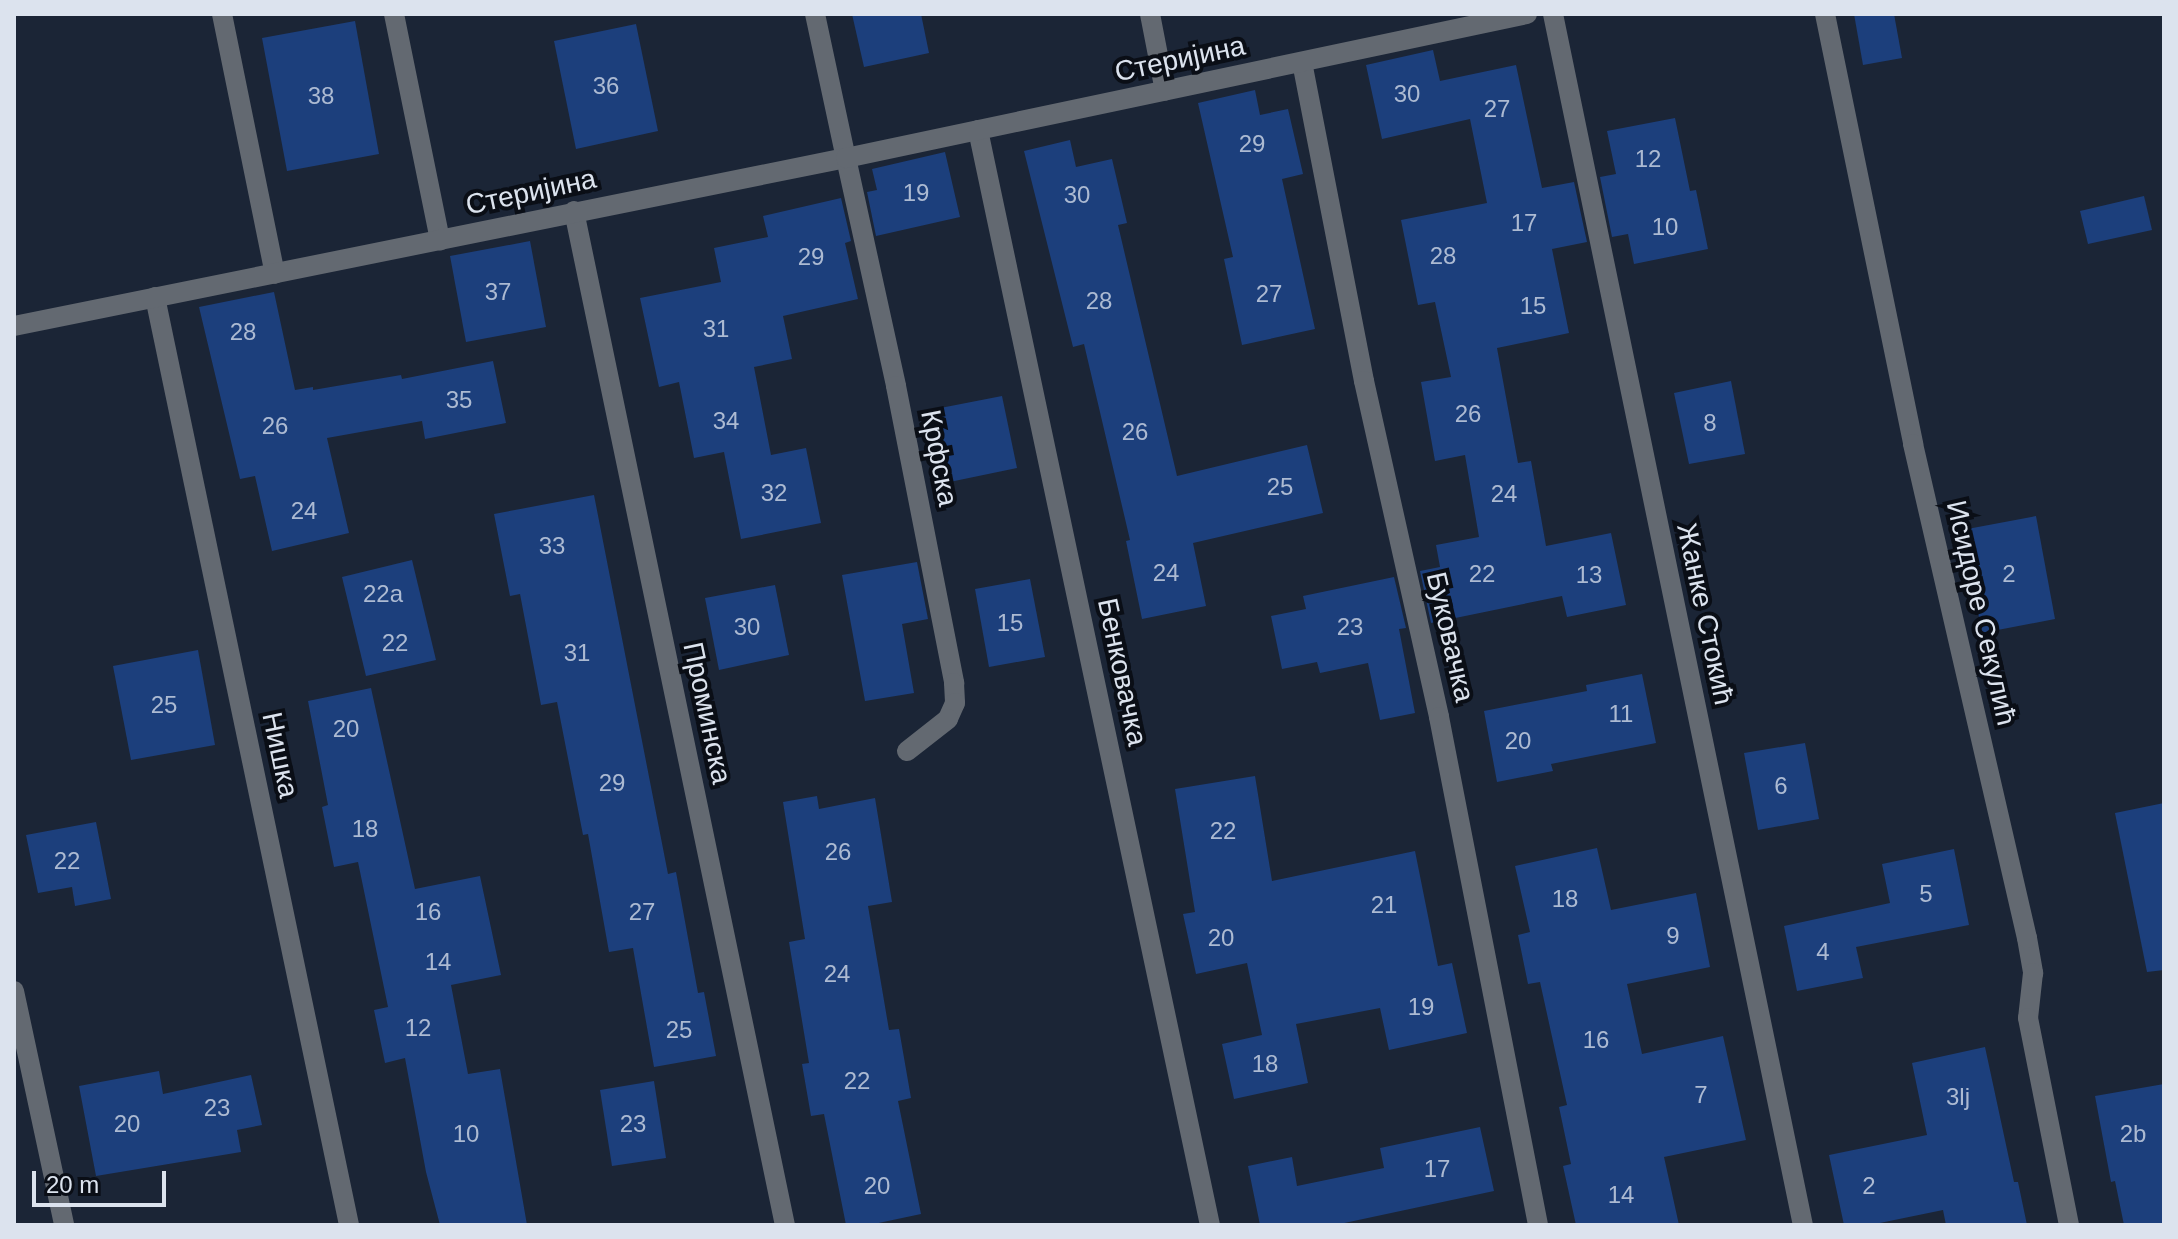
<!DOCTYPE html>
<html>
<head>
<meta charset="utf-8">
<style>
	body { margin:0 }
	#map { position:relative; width:2178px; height:1239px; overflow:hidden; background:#1b2536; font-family:Arial,sans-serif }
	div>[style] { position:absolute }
	.building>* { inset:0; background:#1c3f7c }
	.service>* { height:20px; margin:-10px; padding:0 10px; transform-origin:10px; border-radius:10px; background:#636971 }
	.minor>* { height:20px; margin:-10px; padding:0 10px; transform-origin:10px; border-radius:10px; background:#636971 }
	span { translate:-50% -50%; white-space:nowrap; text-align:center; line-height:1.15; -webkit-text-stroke:8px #0a0e16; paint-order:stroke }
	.number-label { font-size:24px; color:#acbad2 }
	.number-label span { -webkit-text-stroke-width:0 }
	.street-label { font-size:28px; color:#dce3ee }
	.frame { position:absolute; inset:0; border:16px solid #dce3ee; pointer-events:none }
	.scale { position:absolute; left:32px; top:1171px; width:134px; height:36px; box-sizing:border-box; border:4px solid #dce3ee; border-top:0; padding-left:10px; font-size:24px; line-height:28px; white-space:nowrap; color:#dce3ee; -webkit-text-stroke:6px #0a0e16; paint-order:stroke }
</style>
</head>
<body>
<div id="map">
	<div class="building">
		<i style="clip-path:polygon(852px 14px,921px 14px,929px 53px,864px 67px)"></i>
		<i style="clip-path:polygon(1854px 14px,1894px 14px,1902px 58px,1863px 65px)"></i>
		<i style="clip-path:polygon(355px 21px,379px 154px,287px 171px,262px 38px)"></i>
		<i style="clip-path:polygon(636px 24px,658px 131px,576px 149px,554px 41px)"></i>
		<i style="clip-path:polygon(1433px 50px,1440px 81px,1516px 65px,1542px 188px,1574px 182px,1587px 242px,1552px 249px,1569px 333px,1497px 348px,1518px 463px,1531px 461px,1546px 546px,1611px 533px,1626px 605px,1567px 617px,1562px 596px,1431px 623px,1420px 571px,1440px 567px,1436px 545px,1479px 537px,1465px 455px,1435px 461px,1421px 382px,1451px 377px,1435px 302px,1418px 305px,1401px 220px,1487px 203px,1470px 119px,1382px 139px,1366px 65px)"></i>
		<i style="clip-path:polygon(1255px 90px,1260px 115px,1288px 109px,1303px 174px,1282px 179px,1315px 329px,1242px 345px,1224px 259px,1233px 257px,1198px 103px)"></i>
		<i style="clip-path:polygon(1675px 118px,1690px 191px,1696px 190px,1708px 249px,1634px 264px,1628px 234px,1612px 237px,1600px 177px,1616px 174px,1607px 131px)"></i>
		<i style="clip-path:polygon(1070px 140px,1076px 167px,1112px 159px,1127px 223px,1118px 225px,1177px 476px,1307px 445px,1323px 513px,1193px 543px,1206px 606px,1142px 619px,1126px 541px,1130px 540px,1084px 344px,1073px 347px,1024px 151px)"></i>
		<i style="clip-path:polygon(945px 152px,960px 217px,876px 236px,867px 192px,877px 190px,872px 169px)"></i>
		<i style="clip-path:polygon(2144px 196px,2152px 230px,2088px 244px,2080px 211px)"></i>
		<i style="clip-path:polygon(841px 198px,851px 241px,845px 243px,858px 299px,783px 316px,792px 359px,754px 367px,771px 455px,806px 448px,821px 523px,741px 539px,724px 452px,694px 458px,679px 382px,659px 387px,640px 298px,721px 282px,714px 248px,768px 237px,763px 216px)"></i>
		<i style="clip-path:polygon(530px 241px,546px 327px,466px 342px,450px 256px)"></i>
		<i style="clip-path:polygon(274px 292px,295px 390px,313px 387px,313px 390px,401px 375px,402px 379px,493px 361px,506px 423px,425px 439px,422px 421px,327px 438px,349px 533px,272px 551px,255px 476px,240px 479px,199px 307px)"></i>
		<i style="clip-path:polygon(1731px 381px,1745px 454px,1689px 464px,1674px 393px)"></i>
		<i style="clip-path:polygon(1002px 396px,1017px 468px,940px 484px,925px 411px)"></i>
		<i style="clip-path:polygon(594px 495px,668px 874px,676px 872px,698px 993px,704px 992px,716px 1056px,654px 1067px,633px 948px,609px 952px,588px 834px,583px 835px,557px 702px,541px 705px,520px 594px,510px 596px,494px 514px)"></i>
		<i style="clip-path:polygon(2036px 516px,2055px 619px,1982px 633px,1962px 530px)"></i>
		<i style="clip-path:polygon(412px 560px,436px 660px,366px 676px,342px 577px)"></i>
		<i style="clip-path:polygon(917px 562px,928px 619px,902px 624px,914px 693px,865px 701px,842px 575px)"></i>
		<i style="clip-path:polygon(1394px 577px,1406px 628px,1399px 629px,1415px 713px,1380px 720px,1368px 663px,1320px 673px,1317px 662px,1282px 669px,1271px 616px,1306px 609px,1303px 596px)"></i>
		<i style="clip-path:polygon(1030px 579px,1045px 657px,989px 667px,975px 589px)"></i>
		<i style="clip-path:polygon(775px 585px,789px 655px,719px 670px,705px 598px)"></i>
		<i style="clip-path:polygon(198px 650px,215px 745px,131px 760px,113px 666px)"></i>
		<i style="clip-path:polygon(1642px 674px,1656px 743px,1551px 764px,1553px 771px,1497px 782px,1484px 711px,1587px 691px,1586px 685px)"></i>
		<i style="clip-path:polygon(371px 688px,415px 889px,480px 876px,501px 975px,451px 985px,468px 1074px,500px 1069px,527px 1225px,440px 1225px,426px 1172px,405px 1058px,385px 1063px,374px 1010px,388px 1007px,358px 862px,334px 867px,322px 807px,328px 805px,308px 701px)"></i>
		<i style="clip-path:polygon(1805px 743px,1819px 819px,1758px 830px,1744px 753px)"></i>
		<i style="clip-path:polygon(1255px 776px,1272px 881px,1415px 851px,1438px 966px,1452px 963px,1467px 1033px,1389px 1050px,1380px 1008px,1296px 1024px,1308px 1083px,1234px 1099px,1222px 1044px,1262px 1035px,1247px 963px,1196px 974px,1183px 914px,1195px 912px,1175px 789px)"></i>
		<i style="clip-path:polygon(817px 796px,819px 809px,875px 798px,892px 902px,868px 906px,889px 1030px,899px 1029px,911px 1098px,898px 1101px,921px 1214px,869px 1225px,846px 1225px,824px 1114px,811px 1116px,802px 1064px,809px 1063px,789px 942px,805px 939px,783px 802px)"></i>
		<i style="clip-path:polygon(2164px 803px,2164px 970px,2147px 972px,2115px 813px)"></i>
		<i style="clip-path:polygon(96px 822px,111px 899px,75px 906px,72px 887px,38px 893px,26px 835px)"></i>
		<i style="clip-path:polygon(1597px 848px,1611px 910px,1696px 893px,1710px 967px,1627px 984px,1642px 1054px,1723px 1036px,1746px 1140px,1664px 1157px,1679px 1225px,1576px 1225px,1563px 1166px,1571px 1164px,1559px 1107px,1567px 1105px,1540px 982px,1528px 984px,1518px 935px,1530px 932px,1515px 866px)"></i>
		<i style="clip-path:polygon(1954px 849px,1969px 925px,1856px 947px,1863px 978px,1797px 991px,1784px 926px,1890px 903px,1882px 864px)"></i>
		<i style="clip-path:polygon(1985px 1047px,2014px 1182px,2018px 1182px,2027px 1225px,1946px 1225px,1943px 1210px,1870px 1225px,1844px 1225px,1829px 1155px,1927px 1135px,1912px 1063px)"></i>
		<i style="clip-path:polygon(159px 1071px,163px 1094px,251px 1075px,262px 1125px,237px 1130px,241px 1152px,96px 1176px,79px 1086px)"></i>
		<i style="clip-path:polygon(654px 1081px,666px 1158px,612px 1166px,600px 1090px)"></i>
		<i style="clip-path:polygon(2164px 1084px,2164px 1225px,2124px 1225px,2115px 1181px,2111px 1182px,2095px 1096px)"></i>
		<i style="clip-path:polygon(1480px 1127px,1494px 1191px,1335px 1225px,1260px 1225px,1248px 1166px,1292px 1157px,1297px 1186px,1384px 1168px,1380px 1148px)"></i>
	</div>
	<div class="service">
		<i style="left:1150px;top:14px;width:78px;rotate:79deg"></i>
		<i style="left:846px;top:158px;width:233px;rotate:77.6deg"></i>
		<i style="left:896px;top:386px;width:303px;rotate:78.9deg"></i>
		<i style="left:954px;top:683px;width:20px;rotate:87deg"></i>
		<i style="left:955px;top:703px;width:17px;rotate:114deg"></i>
		<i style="left:948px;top:719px;width:52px;rotate:142deg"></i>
		<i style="left:2027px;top:938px;width:36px;rotate:80deg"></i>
		<i style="left:2033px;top:973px;width:45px;rotate:96.3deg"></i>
		<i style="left:2028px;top:1018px;width:211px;rotate:78.8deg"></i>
	</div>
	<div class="minor">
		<i style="left:222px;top:14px;width:265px;rotate:78.5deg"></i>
		<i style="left:394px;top:14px;width:231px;rotate:78.5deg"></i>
		<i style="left:815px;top:14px;width:147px;rotate:77.9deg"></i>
		<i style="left:1553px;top:14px;width:1237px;rotate:78.34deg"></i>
		<i style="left:1825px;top:14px;width:439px;rotate:78.4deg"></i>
		<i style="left:1913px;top:444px;width:507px;rotate:77.01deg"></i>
		<i style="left:1302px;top:62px;width:325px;rotate:79deg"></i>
		<i style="left:1364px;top:381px;width:344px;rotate:77.4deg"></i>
		<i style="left:1439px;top:717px;width:518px;rotate:78.97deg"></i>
		<i style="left:978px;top:130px;width:1119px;rotate:78.04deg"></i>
		<i style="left:574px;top:211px;width:1036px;rotate:78.25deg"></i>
		<i style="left:155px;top:297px;width:948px;rotate:78.19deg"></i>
		<i style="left:14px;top:326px;width:849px;rotate:-11.42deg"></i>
		<i style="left:846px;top:158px;width:696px;rotate:-11.94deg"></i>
		<i style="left:14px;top:991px;width:239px;rotate:77.9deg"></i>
	</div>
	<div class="number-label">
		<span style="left:606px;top:86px">36</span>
		<span style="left:1407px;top:94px">30</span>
		<span style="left:321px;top:96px">38</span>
		<span style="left:1497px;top:109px">27</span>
		<span style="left:1252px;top:144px">29</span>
		<span style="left:1648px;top:159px">12</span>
		<span style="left:916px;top:193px">19</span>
		<span style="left:1077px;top:195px">30</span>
		<span style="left:1524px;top:223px">17</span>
		<span style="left:1665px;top:227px">10</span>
		<span style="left:1443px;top:256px">28</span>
		<span style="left:811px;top:257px">29</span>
		<span style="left:498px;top:292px">37</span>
		<span style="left:1269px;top:294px">27</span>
		<span style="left:1099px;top:301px">28</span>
		<span style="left:1533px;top:306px">15</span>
		<span style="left:716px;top:329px">31</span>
		<span style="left:243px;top:332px">28</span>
		<span style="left:459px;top:400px">35</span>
		<span style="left:1468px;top:414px">26</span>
		<span style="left:726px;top:421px">34</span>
		<span style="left:1710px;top:423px">8</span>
		<span style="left:275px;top:426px">26</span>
		<span style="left:1135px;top:432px">26</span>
		<span style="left:1280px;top:487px">25</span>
		<span style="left:774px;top:493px">32</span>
		<span style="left:1504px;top:494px">24</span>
		<span style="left:304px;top:511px">24</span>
		<span style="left:552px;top:546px">33</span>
		<span style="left:1166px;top:573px">24</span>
		<span style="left:1482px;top:574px">22</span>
		<span style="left:2009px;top:574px">2</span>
		<span style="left:1589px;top:575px">13</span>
		<span style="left:383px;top:594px">22a</span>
		<span style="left:1010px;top:623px">15</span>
		<span style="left:747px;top:627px">30</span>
		<span style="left:1350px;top:627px">23</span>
		<span style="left:395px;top:643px">22</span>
		<span style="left:577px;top:653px">31</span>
		<span style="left:164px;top:705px">25</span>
		<span style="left:1621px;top:714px">11</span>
		<span style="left:346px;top:729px">20</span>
		<span style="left:1518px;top:741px">20</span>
		<span style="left:612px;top:783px">29</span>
		<span style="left:1781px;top:786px">6</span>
		<span style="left:365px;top:829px">18</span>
		<span style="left:1223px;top:831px">22</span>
		<span style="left:838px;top:852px">26</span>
		<span style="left:67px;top:861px">22</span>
		<span style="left:1926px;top:894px">5</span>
		<span style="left:1565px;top:899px">18</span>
		<span style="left:1384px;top:905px">21</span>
		<span style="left:428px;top:912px">16</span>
		<span style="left:642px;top:912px">27</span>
		<span style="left:1673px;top:936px">9</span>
		<span style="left:1221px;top:938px">20</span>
		<span style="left:1823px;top:952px">4</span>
		<span style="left:438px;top:962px">14</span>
		<span style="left:837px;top:974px">24</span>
		<span style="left:1421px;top:1007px">19</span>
		<span style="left:418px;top:1028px">12</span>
		<span style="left:679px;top:1030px">25</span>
		<span style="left:1596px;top:1040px">16</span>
		<span style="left:1265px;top:1064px">18</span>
		<span style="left:857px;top:1081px">22</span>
		<span style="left:1701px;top:1095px">7</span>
		<span style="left:1958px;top:1097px">3lj</span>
		<span style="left:217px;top:1108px">23</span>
		<span style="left:127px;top:1124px">20</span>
		<span style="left:633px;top:1124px">23</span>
		<span style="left:466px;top:1134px">10</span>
		<span style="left:2133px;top:1134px">2b</span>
		<span style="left:1437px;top:1169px">17</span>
		<span style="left:877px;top:1186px">20</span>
		<span style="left:1869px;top:1186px">2</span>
		<span style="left:1621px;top:1195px">14</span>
	</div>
	<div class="street-label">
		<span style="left:1180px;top:59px;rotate:-12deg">Стеријина</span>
		<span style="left:531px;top:192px;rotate:-12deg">Стеријина</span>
		<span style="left:939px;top:458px;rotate:79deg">Крфска</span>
		<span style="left:1981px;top:613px;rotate:77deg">Исидоре Секулић</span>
		<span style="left:1705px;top:614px;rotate:78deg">Жанке Стокић</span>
		<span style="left:1450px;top:637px;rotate:77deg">Буковачка</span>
		<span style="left:1122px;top:672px;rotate:78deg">Бенковачка</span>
		<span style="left:707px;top:713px;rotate:78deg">Проминска</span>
		<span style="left:280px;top:755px;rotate:78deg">Нишка</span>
	</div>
	<div class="frame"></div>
	<div class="scale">20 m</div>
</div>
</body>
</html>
